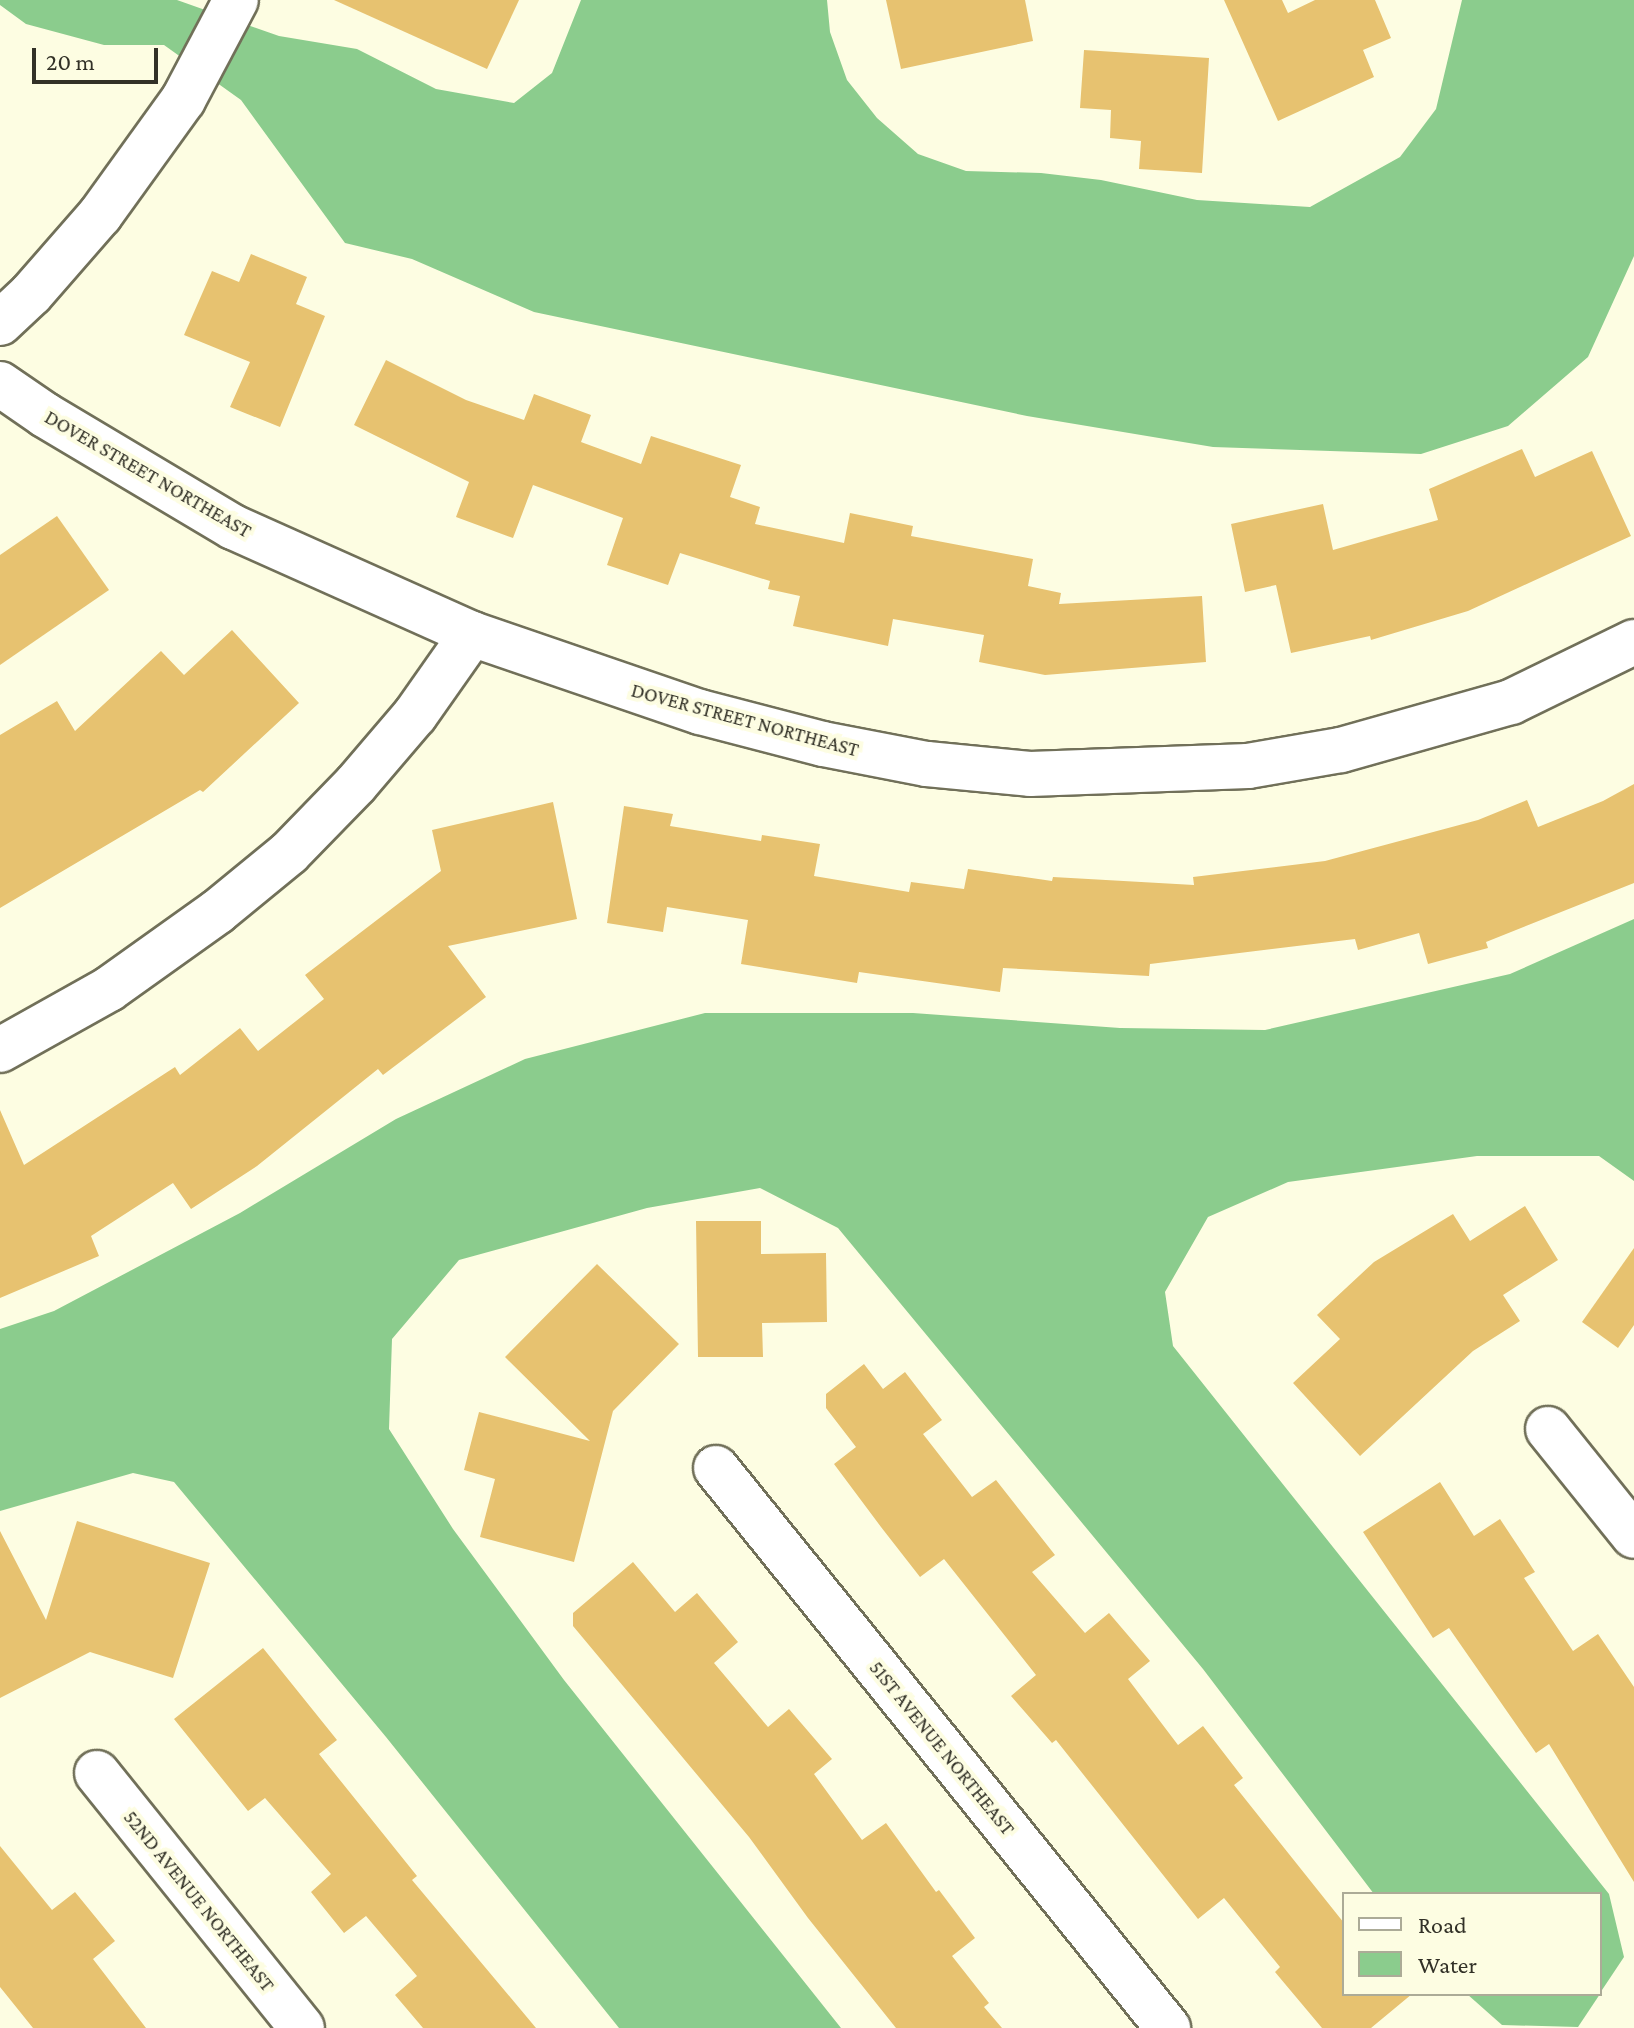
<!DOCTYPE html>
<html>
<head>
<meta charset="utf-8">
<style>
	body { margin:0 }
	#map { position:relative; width:1634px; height:2028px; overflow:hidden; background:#fdfde2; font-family:"Crimson Pro",serif }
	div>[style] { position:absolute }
	.water>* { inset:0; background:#8bcc8d }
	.building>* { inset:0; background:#e7c270 }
	.roads { filter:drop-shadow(2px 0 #717059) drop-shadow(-2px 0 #717059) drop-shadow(0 2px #717059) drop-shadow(0 -2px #717059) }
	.minor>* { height:44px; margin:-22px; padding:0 22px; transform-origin:22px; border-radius:22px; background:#fff }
	.tertiary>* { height:44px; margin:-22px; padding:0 22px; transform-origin:22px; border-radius:22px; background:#fff }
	span { translate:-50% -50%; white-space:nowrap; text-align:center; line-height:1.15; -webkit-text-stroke:8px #fdfde2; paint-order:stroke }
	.street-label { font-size:20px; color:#323127 }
	.legend { position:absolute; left:1342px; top:1892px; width:260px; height:104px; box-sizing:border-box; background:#fdfde2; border:2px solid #acab97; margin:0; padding:10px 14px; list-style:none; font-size:24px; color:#323127 }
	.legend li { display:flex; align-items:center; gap:16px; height:40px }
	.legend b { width:40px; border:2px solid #acab97 }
	.scale { position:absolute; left:32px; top:48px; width:126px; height:36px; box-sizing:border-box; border:4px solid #323127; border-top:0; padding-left:10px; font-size:24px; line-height:28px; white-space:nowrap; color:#323127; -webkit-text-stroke:6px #fdfde2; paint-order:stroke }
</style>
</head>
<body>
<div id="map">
	<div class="water">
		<i style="clip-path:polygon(0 0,177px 0,279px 36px,357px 49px,436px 89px,514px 103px,552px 73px,581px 0,827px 0,830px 32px,847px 80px,877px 118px,918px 154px,966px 171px,1041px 173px,1101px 180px,1197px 200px,1310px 207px,1400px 157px,1436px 109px,1462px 0,1634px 0,1634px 256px,1588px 357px,1508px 426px,1421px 454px,1213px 447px,1027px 416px,534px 312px,412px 259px,345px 243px,241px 100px,164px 45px,104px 45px,26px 24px,0 5px)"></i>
		<i style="clip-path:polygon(1634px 919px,1634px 1181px,1599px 1156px,1477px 1156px,1288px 1182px,1208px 1217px,1165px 1292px,1173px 1346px,1609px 1894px,1624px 1957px,1600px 1993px,1600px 1894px,1374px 1894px,1203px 1669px,838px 1228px,760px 1188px,647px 1208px,459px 1260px,392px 1339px,389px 1429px,453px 1529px,564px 1680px,841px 2028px,619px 2028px,386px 1737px,174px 1482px,133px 1473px,0 1511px,0 1329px,54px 1311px,240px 1213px,396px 1119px,525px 1059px,705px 1013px,913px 1013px,1120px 1028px,1265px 1030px,1510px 974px)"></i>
		<i style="clip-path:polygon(1467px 1994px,1600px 1994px,1578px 2027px,1502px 2025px)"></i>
	</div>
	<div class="building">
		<i style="clip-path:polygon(334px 0,519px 0,487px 69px)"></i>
		<i style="clip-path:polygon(886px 0,1025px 0,1033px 41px,901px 69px)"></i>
		<i style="clip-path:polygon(1224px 0,1282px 0,1288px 13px,1315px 0,1375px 0,1391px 38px,1363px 50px,1374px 77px,1278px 121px)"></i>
		<i style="clip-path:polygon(1084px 50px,1209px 58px,1202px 173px,1139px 169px,1141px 141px,1110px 138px,1111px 110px,1080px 108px)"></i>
		<i style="clip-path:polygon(251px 254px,307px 277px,296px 304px,325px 316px,280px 427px,230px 407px,250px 362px,184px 335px,212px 271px,239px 282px)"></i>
		<i style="clip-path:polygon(386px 360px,466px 400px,524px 420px,534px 394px,591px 415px,581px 442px,641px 464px,651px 436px,741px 465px,730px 497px,760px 507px,755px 524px,844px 543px,850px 513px,913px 526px,911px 536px,1033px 559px,1028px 586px,1061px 593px,1059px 604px,1202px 596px,1206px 662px,1045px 675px,979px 662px,984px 635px,893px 619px,888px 646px,793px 626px,800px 596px,768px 589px,770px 581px,680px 553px,668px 585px,607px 565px,623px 518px,533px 485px,513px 538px,456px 517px,469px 482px,354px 425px)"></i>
		<i style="clip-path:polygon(1522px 449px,1535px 477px,1592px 451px,1631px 536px,1468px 611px,1371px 640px,1370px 636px,1291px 653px,1276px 585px,1245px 592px,1231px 524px,1323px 504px,1333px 550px,1438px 520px,1429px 489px)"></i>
		<i style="clip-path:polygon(57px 516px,109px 590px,0 665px,0 555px)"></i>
		<i style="clip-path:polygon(232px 630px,299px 703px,203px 792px,200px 790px,0 908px,0 735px,57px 701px,75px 731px,161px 651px,184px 675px)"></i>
		<i style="clip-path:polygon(1634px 784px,1634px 883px,1486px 942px,1488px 948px,1428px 964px,1419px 933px,1358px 950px,1355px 939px,1150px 964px,1149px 976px,1003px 968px,1000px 992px,859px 972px,857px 983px,741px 964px,748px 920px,667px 907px,663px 932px,607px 923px,624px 806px,673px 814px,670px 826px,761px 841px,762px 835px,820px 844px,814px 876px,909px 892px,911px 882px,964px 889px,968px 869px,1052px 881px,1053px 877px,1194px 885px,1193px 877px,1325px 861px,1478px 820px,1527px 800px,1538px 827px,1603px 801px)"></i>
		<i style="clip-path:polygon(553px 802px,577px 919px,448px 946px,486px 997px,383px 1075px,378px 1069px,257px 1166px,191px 1209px,173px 1183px,91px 1236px,99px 1256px,0 1298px,0 1110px,24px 1165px,175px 1067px,180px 1075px,240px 1028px,258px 1051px,324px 999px,305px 975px,441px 871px,432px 830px)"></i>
		<i style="clip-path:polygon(1525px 1206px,1558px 1260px,1503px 1295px,1520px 1321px,1473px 1351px,1360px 1456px,1293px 1383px,1340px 1339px,1317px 1315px,1374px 1262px,1453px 1214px,1470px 1241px)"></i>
		<i style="clip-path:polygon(696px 1221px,761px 1221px,761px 1254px,826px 1253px,827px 1322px,762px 1323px,763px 1357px,698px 1357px)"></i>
		<i style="clip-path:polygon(1634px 1248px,1634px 1325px,1618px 1348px,1582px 1322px)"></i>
		<i style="clip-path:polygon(597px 1264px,679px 1344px,613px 1411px,574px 1562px,480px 1537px,495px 1479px,464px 1470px,479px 1412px,590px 1441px,505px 1357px)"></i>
		<i style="clip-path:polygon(864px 1364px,883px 1389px,905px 1372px,942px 1420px,923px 1434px,972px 1497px,996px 1480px,1055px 1555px,1032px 1572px,1085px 1633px,1109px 1613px,1150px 1661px,1128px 1679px,1178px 1745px,1203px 1726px,1243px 1778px,1234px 1785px,1344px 1923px,1344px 1994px,1412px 1994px,1371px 2028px,1322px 2028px,1275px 1972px,1280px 1967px,1224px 1898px,1198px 1919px,1056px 1740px,1052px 1743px,1011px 1696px,1036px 1675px,944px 1559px,920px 1577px,881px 1527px,834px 1464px,856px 1447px,826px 1408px,826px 1394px)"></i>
		<i style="clip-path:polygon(1440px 1482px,1474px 1536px,1500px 1519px,1535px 1572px,1524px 1578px,1573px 1651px,1598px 1634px,1634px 1687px,1634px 1882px,1549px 1744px,1536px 1753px,1449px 1628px,1433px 1638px,1363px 1532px)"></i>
		<i style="clip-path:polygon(77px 1521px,210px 1563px,173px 1678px,90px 1652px,0 1698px,0 1531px,46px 1620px)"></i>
		<i style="clip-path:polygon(633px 1562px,675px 1612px,697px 1593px,738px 1642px,714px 1663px,768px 1727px,789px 1709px,832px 1759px,814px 1774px,862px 1840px,886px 1823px,936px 1892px,939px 1890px,975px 1938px,952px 1956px,989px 2003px,984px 2007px,1002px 2028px,896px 2028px,808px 1918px,749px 1837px,573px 1626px,573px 1613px)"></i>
		<i style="clip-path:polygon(263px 1648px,337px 1740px,319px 1754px,417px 1876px,412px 1880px,536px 2028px,423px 2028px,395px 1995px,417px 1976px,366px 1916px,344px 1933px,311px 1892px,331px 1874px,265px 1798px,248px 1811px,174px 1719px)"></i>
		<i style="clip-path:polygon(0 1846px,52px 1910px,75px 1892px,115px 1941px,93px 1959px,146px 2028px,33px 2028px,0 1987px)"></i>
	</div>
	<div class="roads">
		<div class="minor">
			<i style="left:0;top:384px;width:55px;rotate:34.6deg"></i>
			<i style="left:45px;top:415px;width:219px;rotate:30.8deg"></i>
			<i style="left:233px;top:527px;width:262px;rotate:24.1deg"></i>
			<i style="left:472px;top:634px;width:241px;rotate:18.9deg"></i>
			<i style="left:700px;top:712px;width:127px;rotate:14.6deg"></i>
			<i style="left:823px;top:744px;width:106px;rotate:10.9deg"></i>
			<i style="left:927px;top:764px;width:103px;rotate:5.5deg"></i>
			<i style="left:1030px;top:774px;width:218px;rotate:-2.1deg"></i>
			<i style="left:1248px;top:766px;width:94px;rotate:-9.8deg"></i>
			<i style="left:1341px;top:750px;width:177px;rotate:-15.8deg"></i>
			<i style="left:1511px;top:702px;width:137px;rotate:-26deg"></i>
			<i style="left:0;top:1050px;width:125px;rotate:-29.2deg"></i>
			<i style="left:109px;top:989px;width:133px;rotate:-35.5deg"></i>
			<i style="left:217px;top:912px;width:93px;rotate:-39.3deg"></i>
			<i style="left:289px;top:853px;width:96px;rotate:-45.8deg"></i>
			<i style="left:356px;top:784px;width:91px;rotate:-49.5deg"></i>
			<i style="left:415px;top:715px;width:99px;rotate:-54.9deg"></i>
			<i style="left:1548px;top:1429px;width:137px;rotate:51.2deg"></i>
			<i style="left:716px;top:1468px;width:720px;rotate:51.09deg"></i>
			<i style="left:97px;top:1773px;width:327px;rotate:51.2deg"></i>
		</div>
		<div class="tertiary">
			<i style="left:0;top:323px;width:42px;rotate:-43.1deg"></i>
			<i style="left:31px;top:294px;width:105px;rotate:-48.9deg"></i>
			<i style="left:100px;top:215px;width:142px;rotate:-54.2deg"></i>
			<i style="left:183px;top:100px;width:113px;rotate:-62.1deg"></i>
		</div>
	</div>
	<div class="street-label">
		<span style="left:148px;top:474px;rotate:30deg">DOVER STREET NORTHEAST</span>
		<span style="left:745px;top:720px;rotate:15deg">DOVER STREET NORTHEAST</span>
		<span style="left:942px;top:1748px;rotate:51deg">51ST AVENUE NORTHEAST</span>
		<span style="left:199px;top:1901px;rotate:51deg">52ND AVENUE NORTHEAST</span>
	</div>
	<ul class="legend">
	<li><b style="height:10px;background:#fff"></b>Road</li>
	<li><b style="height:22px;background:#8bcc8d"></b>Water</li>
	</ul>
	<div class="scale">20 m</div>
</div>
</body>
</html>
